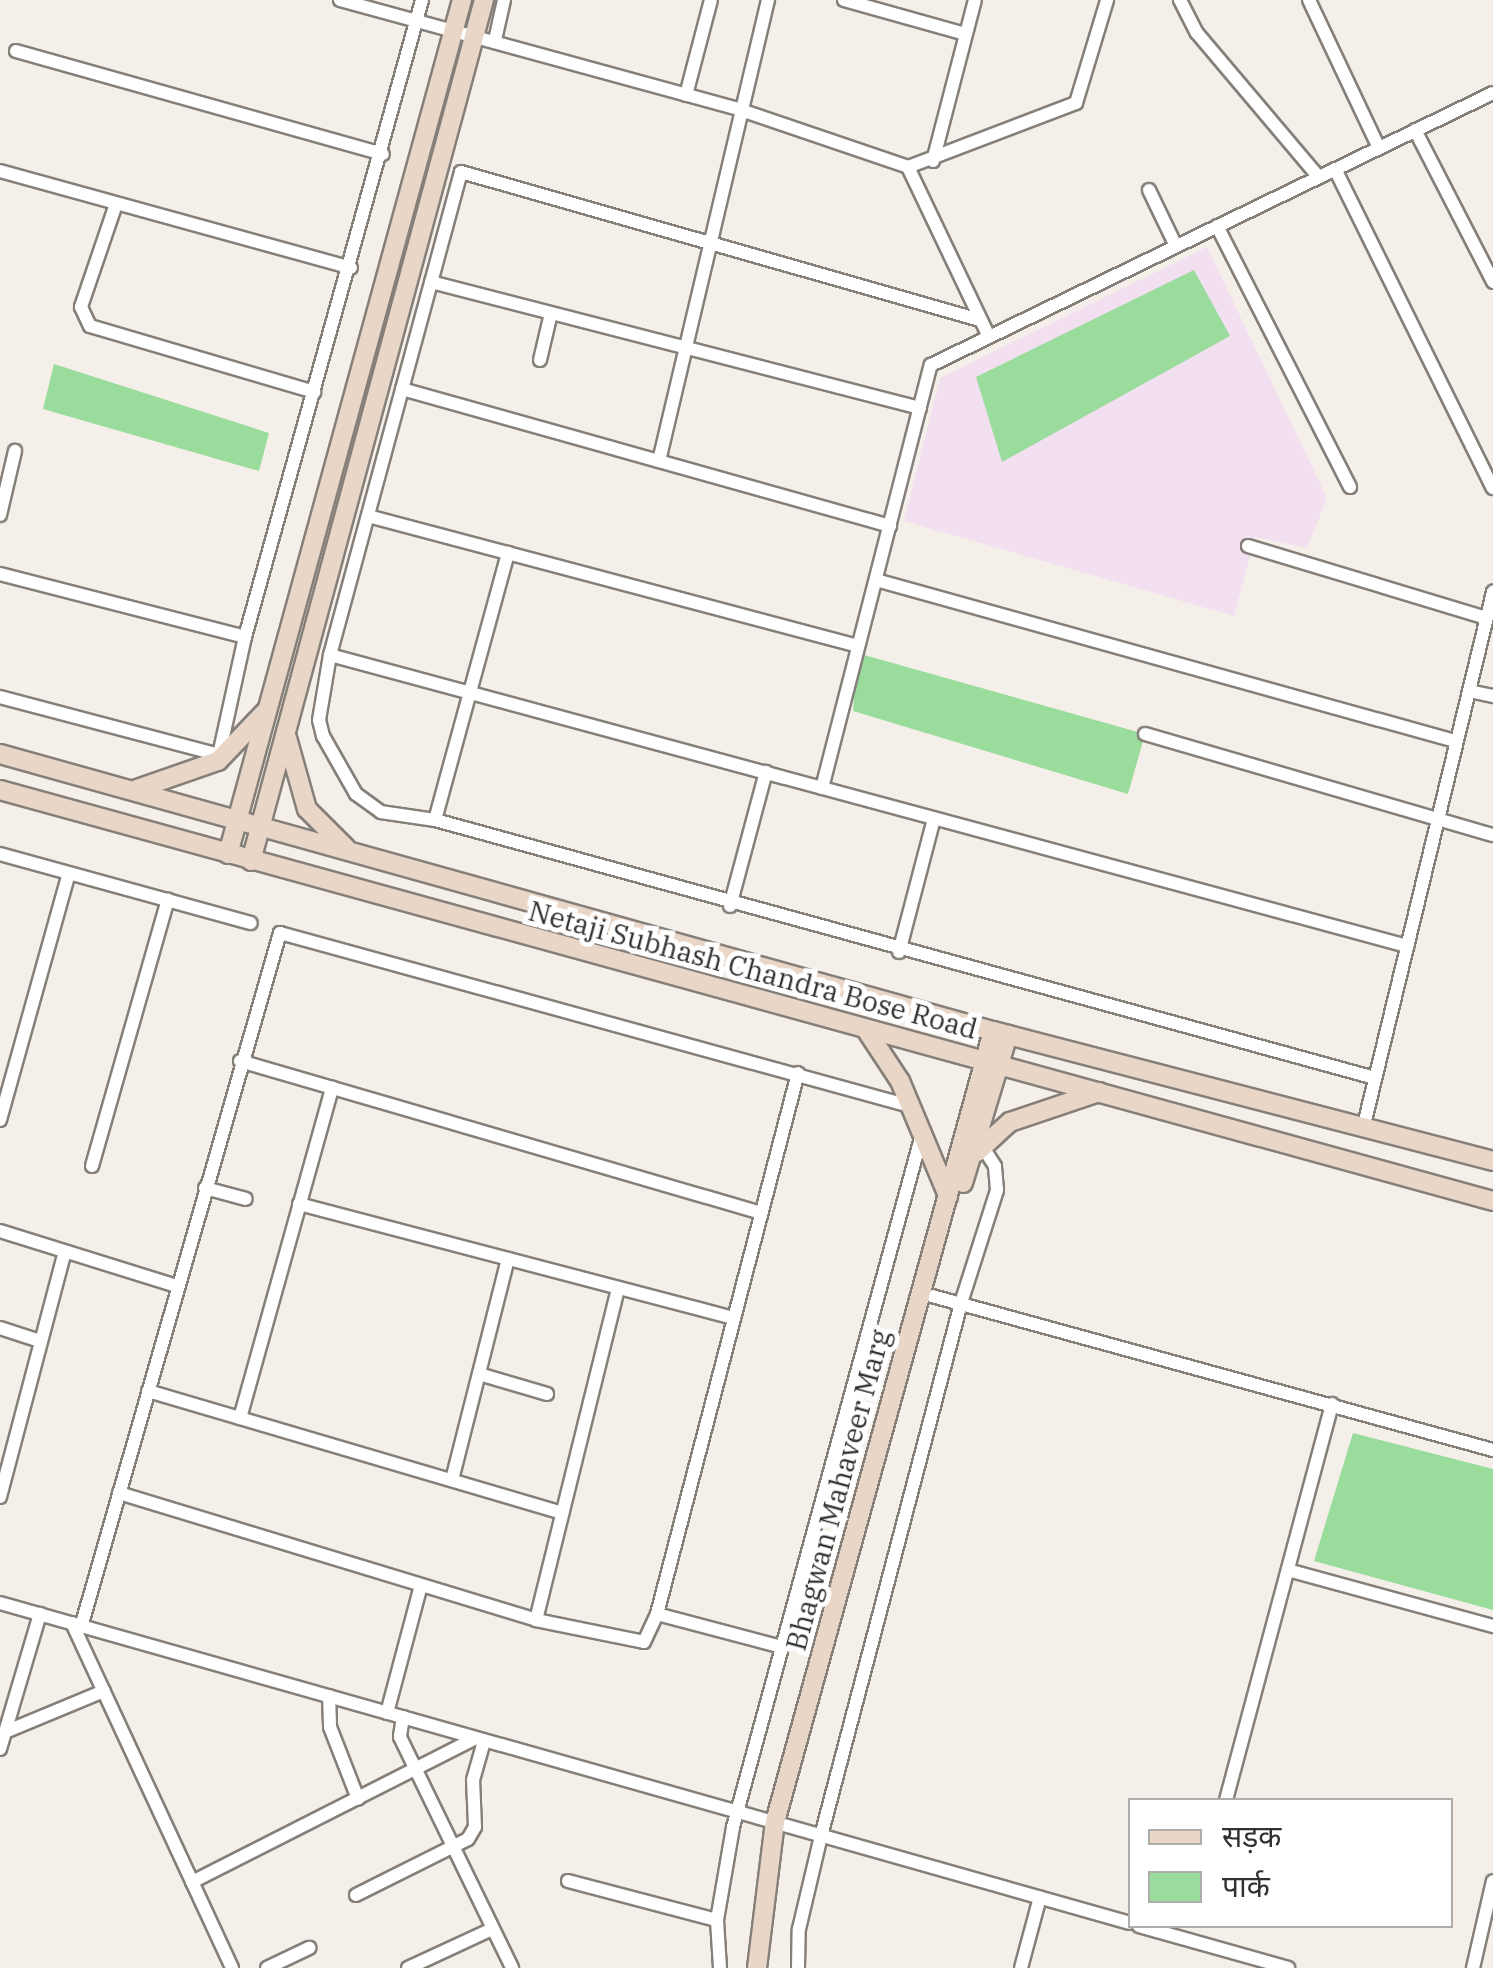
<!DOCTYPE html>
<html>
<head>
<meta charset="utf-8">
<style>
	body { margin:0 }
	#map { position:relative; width:1493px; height:1968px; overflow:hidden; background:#f5efe9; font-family:"IBM Plex Serif","Noto Sans Devanagari",serif }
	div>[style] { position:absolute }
	.education>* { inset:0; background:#f2dff0 }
	.green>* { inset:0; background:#99dc9c }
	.roads { filter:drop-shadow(2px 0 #857f7a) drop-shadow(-2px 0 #857f7a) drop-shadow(0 2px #857f7a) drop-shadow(0 -2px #857f7a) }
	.street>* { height:12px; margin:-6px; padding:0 6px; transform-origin:6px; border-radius:6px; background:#fff }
	.secondary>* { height:18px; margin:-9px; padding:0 9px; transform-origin:9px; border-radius:9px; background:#e9d6c7 }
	span { translate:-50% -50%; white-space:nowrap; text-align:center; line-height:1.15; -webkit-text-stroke:10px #fff; paint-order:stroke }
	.street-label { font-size:28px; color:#33312f }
	.legend { position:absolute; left:1128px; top:1798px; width:325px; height:130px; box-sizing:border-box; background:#fff; border:2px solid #adadac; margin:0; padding:12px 18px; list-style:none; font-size:30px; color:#33312f }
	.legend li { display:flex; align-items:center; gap:20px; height:50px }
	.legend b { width:50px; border:2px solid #adadac }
</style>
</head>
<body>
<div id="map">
	<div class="education">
		<i style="clip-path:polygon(1207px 247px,1327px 498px,1307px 548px,1255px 537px,1234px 616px,904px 521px,940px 378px)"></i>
	</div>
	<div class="green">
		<i style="clip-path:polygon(1194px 270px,1230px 336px,1002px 462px,976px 377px)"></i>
		<i style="clip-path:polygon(54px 364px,269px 433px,259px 471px,43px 409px)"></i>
		<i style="clip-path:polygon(857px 653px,1145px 734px,1128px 794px,853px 711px)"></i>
		<i style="clip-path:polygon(1353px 1433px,1493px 1469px,1493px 1610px,1314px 1561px)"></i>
	</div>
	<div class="roads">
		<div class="street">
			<i style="left:340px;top:0;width:416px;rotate:15.3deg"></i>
			<i style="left:741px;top:110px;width:176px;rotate:18.8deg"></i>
			<i style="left:908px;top:167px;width:188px;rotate:64.5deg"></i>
			<i style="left:844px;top:0;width:126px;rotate:15.7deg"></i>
			<i style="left:1180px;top:0;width:37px;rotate:63deg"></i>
			<i style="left:1197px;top:33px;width:187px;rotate:49.8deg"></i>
			<i style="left:1309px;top:0;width:164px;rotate:64.7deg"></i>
			<i style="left:495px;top:40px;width:41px;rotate:-77.3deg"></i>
			<i style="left:16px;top:51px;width:381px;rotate:15.7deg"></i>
			<i style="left:686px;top:95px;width:98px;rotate:-75.3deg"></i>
			<i style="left:1415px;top:130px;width:171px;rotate:62.8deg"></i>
			<i style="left:933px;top:161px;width:166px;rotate:-75.4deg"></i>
			<i style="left:908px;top:167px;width:180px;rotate:-20.9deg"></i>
			<i style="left:1076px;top:103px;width:108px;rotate:-73.2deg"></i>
			<i style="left:1335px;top:169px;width:356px;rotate:63.7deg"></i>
			<i style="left:0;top:171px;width:364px;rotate:15.4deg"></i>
			<i style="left:1149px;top:190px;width:62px;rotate:64.3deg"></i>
			<i style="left:116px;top:204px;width:109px;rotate:108.8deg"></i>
			<i style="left:81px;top:307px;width:21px;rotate:65deg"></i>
			<i style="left:90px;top:326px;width:234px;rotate:16.4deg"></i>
			<i style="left:1217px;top:226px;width:293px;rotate:63deg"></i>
			<i style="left:431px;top:282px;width:505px;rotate:14.45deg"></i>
			<i style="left:540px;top:360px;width:48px;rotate:-76.8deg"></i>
			<i style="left:402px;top:389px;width:507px;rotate:15.68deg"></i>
			<i style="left:659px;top:461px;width:474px;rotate:-76.7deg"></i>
			<i style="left:0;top:515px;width:66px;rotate:-76.8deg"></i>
			<i style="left:368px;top:516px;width:507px;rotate:14.86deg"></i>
			<i style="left:1248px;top:546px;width:249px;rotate:16.8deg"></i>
			<i style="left:0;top:574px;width:253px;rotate:14.4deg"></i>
			<i style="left:876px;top:580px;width:601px;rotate:15.54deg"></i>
			<i style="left:330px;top:655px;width:500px;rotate:-74.83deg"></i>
			<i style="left:461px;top:172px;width:540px;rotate:15.92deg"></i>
			<i style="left:1469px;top:691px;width:25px;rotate:12deg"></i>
			<i style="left:0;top:697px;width:227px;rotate:14.8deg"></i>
			<i style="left:219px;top:755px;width:121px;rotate:-77.6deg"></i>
			<i style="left:245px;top:637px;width:661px;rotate:-74.47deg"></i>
			<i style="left:1145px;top:734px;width:362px;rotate:16.2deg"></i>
			<i style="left:822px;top:788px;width:437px;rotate:-75.6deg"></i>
			<i style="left:931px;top:365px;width:624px;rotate:-25.83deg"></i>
			<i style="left:435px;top:820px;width:277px;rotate:-74.7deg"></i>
			<i style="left:0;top:854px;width:260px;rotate:15.4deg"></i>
			<i style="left:730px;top:906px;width:139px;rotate:-75deg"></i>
			<i style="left:899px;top:952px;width:138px;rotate:-75.3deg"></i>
			<i style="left:240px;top:1061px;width:543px;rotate:16.26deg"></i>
			<i style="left:1375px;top:1078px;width:975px;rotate:-164.65deg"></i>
			<i style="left:435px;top:820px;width:55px;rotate:-171.6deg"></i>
			<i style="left:381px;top:812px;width:31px;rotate:-144deg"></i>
			<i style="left:356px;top:794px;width:67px;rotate:-119.6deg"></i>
			<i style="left:323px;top:736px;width:16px;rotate:-104deg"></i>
			<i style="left:319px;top:720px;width:66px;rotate:-80.4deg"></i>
			<i style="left:330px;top:655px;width:1116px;rotate:15.12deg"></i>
			<i style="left:0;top:1120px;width:256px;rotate:-74.4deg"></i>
			<i style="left:1363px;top:1129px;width:553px;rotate:-76.39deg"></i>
			<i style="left:92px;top:1166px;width:277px;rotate:-74.1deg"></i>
			<i style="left:205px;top:1188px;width:42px;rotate:15deg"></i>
			<i style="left:299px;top:1204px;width:450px;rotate:14.7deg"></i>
			<i style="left:0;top:1231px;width:185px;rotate:17.3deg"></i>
			<i style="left:932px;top:1296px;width:582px;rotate:15.35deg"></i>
			<i style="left:0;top:1328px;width:42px;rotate:18deg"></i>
			<i style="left:479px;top:1374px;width:71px;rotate:16.4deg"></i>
			<i style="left:148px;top:1391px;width:432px;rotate:16.4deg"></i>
			<i style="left:240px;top:1418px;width:343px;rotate:-74.4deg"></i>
			<i style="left:452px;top:1480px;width:228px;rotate:-75.8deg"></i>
			<i style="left:119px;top:1493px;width:436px;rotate:16.9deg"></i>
			<i style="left:536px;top:1620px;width:110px;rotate:11.5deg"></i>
			<i style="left:644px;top:1642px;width:31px;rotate:-65deg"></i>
			<i style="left:657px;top:1614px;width:559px;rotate:-75.39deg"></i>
			<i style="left:0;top:1497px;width:254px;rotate:-75.2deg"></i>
			<i style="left:1288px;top:1570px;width:213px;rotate:15.3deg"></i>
			<i style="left:0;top:1603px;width:1174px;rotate:15.81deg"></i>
			<i style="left:657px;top:1614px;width:129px;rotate:14.8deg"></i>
			<i style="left:536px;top:1620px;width:342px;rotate:-76.1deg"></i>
			<i style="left:72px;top:1623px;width:380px;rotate:65.1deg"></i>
			<i style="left:81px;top:1627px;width:722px;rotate:-74deg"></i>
			<i style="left:280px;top:933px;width:653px;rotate:15.36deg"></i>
			<i style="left:329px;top:1696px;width:31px;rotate:88deg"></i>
			<i style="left:330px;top:1727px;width:77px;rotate:68.7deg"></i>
			<i style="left:387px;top:1713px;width:132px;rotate:-75.1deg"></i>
			<i style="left:403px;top:1717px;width:20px;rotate:99deg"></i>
			<i style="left:400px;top:1737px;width:257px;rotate:64.1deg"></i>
			<i style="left:5px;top:1732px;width:107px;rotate:-22.5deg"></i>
			<i style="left:0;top:1749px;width:141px;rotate:-73.5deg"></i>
			<i style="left:1226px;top:1800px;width:410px;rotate:-75deg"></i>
			<i style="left:568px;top:1881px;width:154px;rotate:14.7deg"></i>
			<i style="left:192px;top:1882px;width:318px;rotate:-26.9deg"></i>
			<i style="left:356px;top:1895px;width:125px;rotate:-26.6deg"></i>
			<i style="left:468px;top:1839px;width:14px;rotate:-60deg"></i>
			<i style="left:475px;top:1827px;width:47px;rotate:-92.4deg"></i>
			<i style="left:473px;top:1780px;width:41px;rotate:-74.2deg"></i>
			<i style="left:1139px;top:1926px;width:155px;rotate:15.7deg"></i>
			<i style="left:267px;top:1968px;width:47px;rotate:-25.5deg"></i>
			<i style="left:408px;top:1968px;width:93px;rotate:-24.9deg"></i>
			<i style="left:720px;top:1968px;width:48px;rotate:-93.6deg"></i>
			<i style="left:717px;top:1920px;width:94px;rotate:-80.2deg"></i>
			<i style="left:733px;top:1827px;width:718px;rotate:-74.74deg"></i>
			<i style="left:798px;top:1968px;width:39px;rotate:-89deg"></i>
			<i style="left:799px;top:1929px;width:96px;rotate:-76.7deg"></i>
			<i style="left:821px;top:1836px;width:551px;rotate:-75.28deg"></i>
			<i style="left:961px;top:1303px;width:119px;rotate:-72.3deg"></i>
			<i style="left:997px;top:1190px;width:24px;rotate:-95deg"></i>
			<i style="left:995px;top:1166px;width:24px;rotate:-123deg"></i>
			<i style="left:1021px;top:1968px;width:73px;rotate:-75deg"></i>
			<i style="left:1473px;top:1968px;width:89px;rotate:-77.1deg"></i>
		</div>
		<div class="secondary">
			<i style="left:287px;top:738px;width:74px;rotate:74.3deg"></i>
			<i style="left:307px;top:809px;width:55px;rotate:45deg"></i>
			<i style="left:0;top:754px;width:1031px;rotate:15.59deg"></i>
			<i style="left:993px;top:1031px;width:517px;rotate:14.57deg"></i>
			<i style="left:137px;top:789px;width:86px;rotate:-19.1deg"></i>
			<i style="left:218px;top:761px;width:68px;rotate:-46.2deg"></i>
			<i style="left:0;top:790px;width:1549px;rotate:15.39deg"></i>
			<i style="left:228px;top:854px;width:885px;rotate:-74.68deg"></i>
			<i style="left:251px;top:861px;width:892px;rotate:-74.86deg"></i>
			<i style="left:867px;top:1031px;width:60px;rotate:56.6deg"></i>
			<i style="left:900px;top:1081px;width:125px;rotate:67.3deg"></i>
			<i style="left:977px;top:1152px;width:45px;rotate:-42.3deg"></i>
			<i style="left:1010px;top:1122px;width:94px;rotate:-18.6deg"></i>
			<i style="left:963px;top:1183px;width:155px;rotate:-73.1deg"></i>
			<i style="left:757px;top:1968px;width:147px;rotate:-83deg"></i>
			<i style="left:775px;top:1822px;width:820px;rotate:-74.59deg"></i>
		</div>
	</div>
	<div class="street-label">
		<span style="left:753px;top:970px;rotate:15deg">Netaji Subhash Chandra Bose Road</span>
		<span style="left:838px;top:1490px;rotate:-75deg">Bhagwan Mahaveer Marg</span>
	</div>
	<ul class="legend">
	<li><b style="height:12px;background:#e9d6c7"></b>सड़क</li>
	<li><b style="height:28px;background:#99dc9c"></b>पार्क</li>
	</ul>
</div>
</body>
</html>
